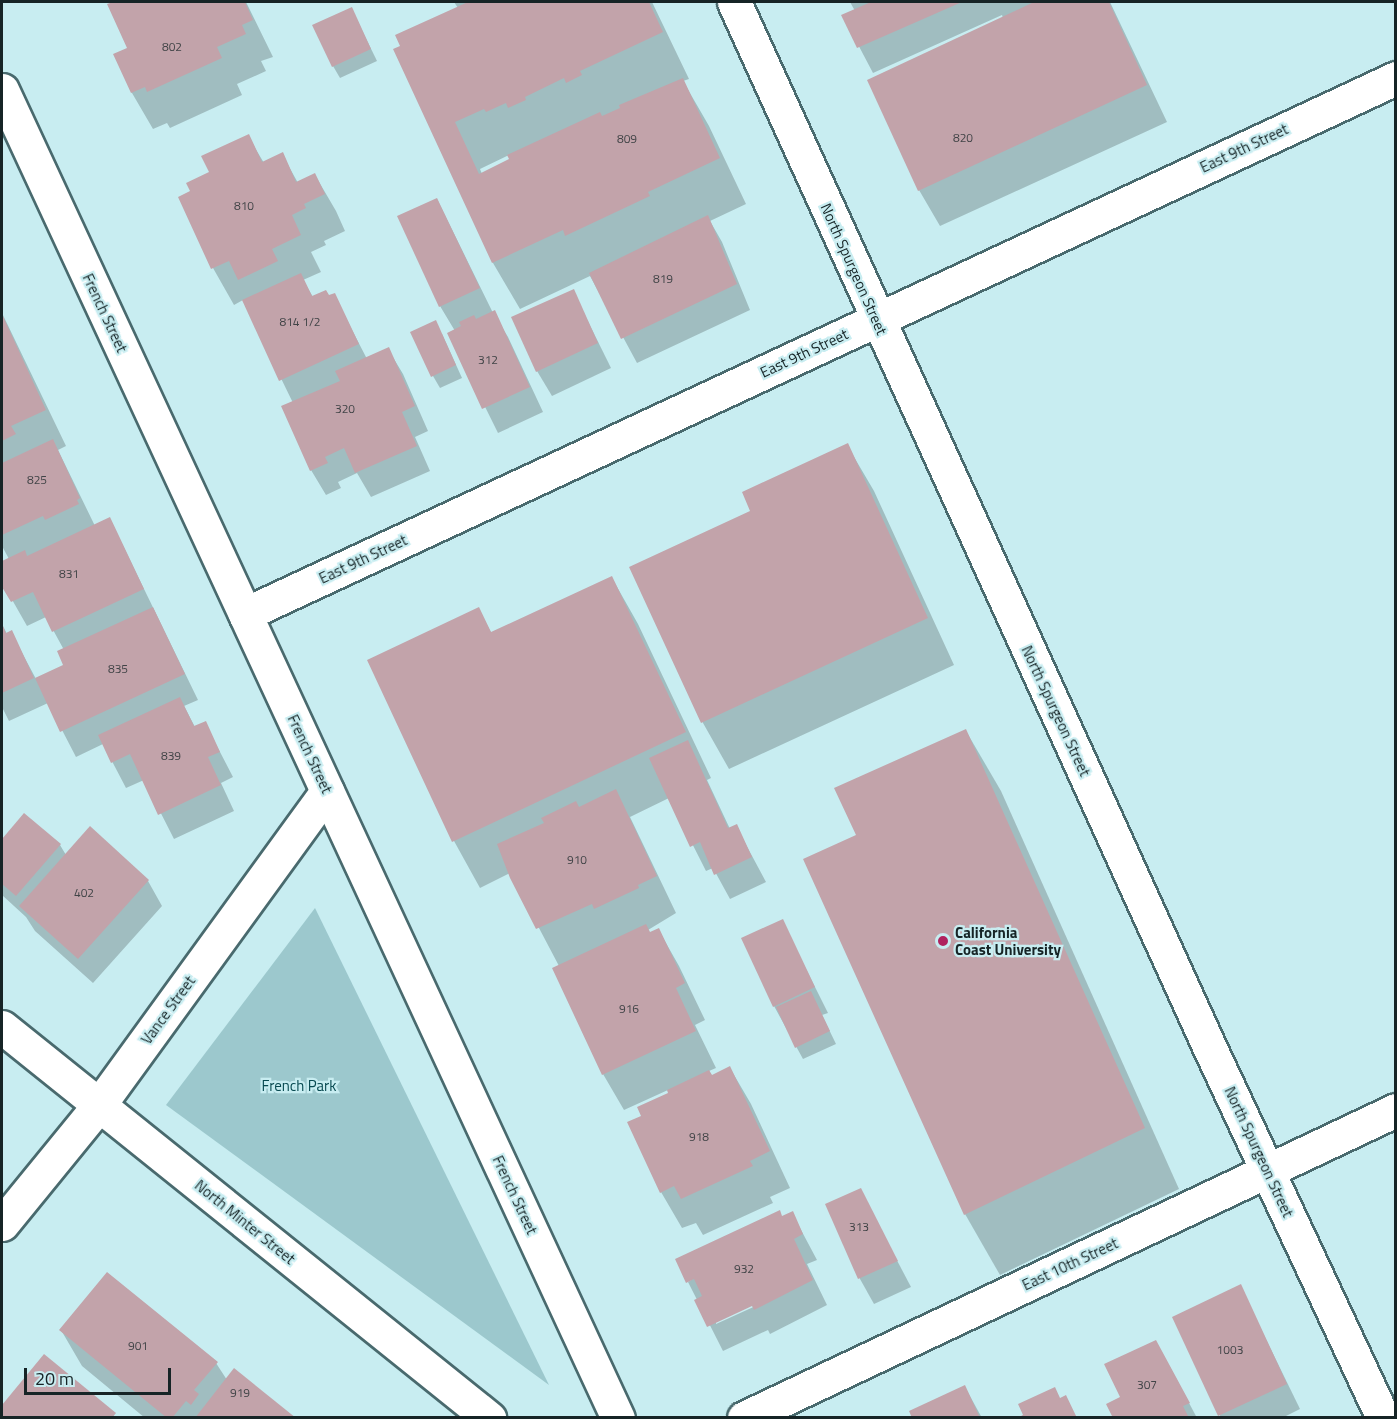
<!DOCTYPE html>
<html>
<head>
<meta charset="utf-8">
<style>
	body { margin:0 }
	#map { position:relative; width:1397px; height:1419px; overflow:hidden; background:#c8edf1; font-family:"Titillium Web",sans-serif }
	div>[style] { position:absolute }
	.green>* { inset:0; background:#9cc8cd }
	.shadow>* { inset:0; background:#0003 }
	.building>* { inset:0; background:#c2a3aa }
	.roads { filter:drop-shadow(2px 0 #496a6e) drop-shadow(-2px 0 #496a6e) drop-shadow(0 2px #496a6e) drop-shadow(0 -2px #496a6e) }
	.minor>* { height:33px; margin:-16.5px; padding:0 16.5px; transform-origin:16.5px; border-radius:16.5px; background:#fff }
	.tertiary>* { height:33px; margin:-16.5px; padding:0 16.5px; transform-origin:16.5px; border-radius:16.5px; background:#fff }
	.dots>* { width:16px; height:16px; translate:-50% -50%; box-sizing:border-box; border:3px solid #c8edf1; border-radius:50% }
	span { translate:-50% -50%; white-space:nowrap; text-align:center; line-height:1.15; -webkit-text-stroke:4.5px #c8edf1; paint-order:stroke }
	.number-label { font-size:12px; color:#414447 }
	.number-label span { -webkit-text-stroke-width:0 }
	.street-label { font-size:15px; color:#162426 }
	.poi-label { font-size:15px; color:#162426; font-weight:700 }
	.left { translate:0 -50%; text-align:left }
	.park-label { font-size:15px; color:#084a51 }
	.frame { position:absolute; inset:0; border:3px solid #162426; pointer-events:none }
	.scale { position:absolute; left:24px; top:1368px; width:147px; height:27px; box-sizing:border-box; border:3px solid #162426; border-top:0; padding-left:8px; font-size:18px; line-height:21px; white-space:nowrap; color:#162426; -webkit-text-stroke:4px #c8edf1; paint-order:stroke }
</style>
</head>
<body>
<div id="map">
	<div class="green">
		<i style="clip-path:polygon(315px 908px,549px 1385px,166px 1105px)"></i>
	</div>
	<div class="shadow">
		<i style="clip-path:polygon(117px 2px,246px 2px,273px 57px,261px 61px,266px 71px,237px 84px,242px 95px,170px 128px,167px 123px,153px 129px,132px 93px,115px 55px,129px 49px,109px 5px)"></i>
		<i style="clip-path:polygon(evenodd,454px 2px,652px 2px,689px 79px,683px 81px,709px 126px,746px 204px,710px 221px,722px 242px,750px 310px,637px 363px,590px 276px,520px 309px,493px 263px,395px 50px,458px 8px,454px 2px,509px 155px,511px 160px,482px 174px,480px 169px,509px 155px)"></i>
		<i style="clip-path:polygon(850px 2px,1110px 2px,1167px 122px,940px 226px,919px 190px,1003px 18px,1002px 15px,873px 73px,843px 16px,855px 11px)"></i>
		<i style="clip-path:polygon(358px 22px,377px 61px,340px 78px,333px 66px)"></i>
		<i style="clip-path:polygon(248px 136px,264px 163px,282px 154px,298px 183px,315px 175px,336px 211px,345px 231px,324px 241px,326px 245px,311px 252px,321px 272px,303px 280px,313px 297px,334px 295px,367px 359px,388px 349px,403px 374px,428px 431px,415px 437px,430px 471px,371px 497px,357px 473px,338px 482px,341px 488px,326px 495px,311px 470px,293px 403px,243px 300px,234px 305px,213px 268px,192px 192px)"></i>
		<i style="clip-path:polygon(437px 199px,493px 313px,508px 337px,543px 412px,498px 433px,449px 334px,455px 331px,440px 306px)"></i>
		<i style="clip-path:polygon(573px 291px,611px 368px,552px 396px,537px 371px)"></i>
		<i style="clip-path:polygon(2px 313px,66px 446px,58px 450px,95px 526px,110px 519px,198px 700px,184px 706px,195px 727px,205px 723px,233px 777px,221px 783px,234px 811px,174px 839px,144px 780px,126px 788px,103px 744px,76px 757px,48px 703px,9px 721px,2px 707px,2px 624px,7px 634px,11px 632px,36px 679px,65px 665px,64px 650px,46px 617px,27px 626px,2px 582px,2px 563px,9px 559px,2px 546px)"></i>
		<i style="clip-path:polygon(442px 334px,462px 378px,440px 388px,433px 376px)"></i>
		<i style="clip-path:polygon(847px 445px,874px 491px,954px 665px,729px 769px,703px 723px,631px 568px,752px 512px)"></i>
		<i style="clip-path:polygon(612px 578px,638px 624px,711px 778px,707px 780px,730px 829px,736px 826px,766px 882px,730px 899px,713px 868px,706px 871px,669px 798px,630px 817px,676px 913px,648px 930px,650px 933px,658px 929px,679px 966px,705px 1020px,695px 1025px,716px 1068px,709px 1071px,712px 1076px,730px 1068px,751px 1104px,790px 1188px,770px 1197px,773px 1203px,703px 1235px,696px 1223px,682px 1228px,661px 1192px,643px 1117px,670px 1093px,668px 1090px,624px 1110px,603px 1074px,559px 966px,510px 873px,480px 888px,454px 841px,369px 661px,478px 609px,492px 634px)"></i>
		<i style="clip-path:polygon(966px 731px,1001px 791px,1179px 1189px,1000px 1275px,965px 1214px,858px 835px)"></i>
		<i style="clip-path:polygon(25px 815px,60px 845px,66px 855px,148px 881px,162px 906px,93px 983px,35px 931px,26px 917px,2px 895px,2px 841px)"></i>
		<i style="clip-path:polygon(782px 921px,828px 1013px,822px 1015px,836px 1044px,803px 1059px,774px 1006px)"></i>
		<i style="clip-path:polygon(860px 1190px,911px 1287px,874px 1304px,860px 1279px,827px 1205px)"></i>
		<i style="clip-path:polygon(evenodd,792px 1213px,817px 1260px,807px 1264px,827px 1305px,770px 1334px,768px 1330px,723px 1351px,688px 1282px,792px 1213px,758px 1301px,760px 1304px,716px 1324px,716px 1321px,758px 1301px)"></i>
		<i style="clip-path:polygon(1240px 1286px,1300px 1409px,1282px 1418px,1221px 1418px,1174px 1317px)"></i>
		<i style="clip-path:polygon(61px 1330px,216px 1363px,227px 1380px,294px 1418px,145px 1418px,82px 1366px)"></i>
		<i style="clip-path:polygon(1170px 1367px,1197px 1418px,1114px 1418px)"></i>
		<i style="clip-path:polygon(965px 1387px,982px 1418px,914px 1418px)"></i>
	</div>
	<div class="building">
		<i style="clip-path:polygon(113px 2px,245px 2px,253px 20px,242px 25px,246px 34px,217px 47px,222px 58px,147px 92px,145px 87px,131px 93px,113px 54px,127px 48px,107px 4px)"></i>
		<i style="clip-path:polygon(468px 2px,649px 2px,663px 32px,580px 71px,582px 75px,566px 83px,564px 78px,525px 97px,526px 100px,508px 108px,506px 103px,486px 112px,484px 109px,455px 122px,479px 174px,509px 159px,507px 155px,600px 112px,602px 116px,620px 108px,619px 105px,683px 78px,720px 158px,648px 192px,650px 196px,565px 236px,563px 230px,492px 263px,393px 49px,400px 46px,395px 35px)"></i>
		<i style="clip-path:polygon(871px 2px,962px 2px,857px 48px,841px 15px)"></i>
		<i style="clip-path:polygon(1034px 2px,1109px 2px,1147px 85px,918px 191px,867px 80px)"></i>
		<i style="clip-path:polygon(352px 7px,371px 49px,332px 67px,312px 25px)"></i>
		<i style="clip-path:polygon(249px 134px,262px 162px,283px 152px,296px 182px,315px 173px,325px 194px,304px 204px,306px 208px,292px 215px,301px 235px,272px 249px,278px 261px,238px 280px,229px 261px,211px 269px,178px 197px,190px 191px,186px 183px,209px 172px,201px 156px)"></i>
		<i style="clip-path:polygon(437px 198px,480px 288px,439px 307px,397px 216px)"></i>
		<i style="clip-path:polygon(708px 215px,737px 284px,621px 339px,589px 273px)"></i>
		<i style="clip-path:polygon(301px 273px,312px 296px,326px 290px,329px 295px,335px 293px,359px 344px,279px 381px,242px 300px)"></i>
		<i style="clip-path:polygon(574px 289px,598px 343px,536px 372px,511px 317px)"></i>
		<i style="clip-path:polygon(495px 310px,530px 387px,482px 409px,447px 333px,461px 326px,459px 322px,474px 315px,476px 319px)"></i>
		<i style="clip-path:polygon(2px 314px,46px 410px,11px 426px,16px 434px,2px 441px)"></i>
		<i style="clip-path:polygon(436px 320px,456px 365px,431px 377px,410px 332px)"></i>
		<i style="clip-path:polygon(389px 347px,415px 406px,402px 412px,417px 446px,355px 473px,344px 448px,325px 457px,328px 463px,310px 471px,281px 406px,340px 381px,335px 371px)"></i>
		<i style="clip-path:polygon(53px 439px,80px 498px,77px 500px,79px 504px,45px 520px,43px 516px,2px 535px,2px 463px)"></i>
		<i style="clip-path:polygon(848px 443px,928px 618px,701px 723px,629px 567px,750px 511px,742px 492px)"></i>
		<i style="clip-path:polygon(110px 517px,144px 589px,52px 632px,33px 592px,11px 602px,2px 587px,2px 561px,25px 550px,27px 556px)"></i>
		<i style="clip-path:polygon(612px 576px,686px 732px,452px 842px,367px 660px,479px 607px,491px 632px)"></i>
		<i style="clip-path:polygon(153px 607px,185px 674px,60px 732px,35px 678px,63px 665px,57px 651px)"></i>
		<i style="clip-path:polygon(2px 624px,6px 633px,12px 630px,34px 678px,2px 693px)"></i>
		<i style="clip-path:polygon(180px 697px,194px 726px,206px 721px,220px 752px,208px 757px,221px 785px,158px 815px,130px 754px,111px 763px,98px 735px)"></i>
		<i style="clip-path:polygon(966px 729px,1145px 1128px,964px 1215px,803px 859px,856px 835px,834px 788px)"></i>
		<i style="clip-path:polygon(688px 740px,728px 828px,737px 824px,752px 857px,714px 875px,700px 842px,690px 847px,649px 758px)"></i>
		<i style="clip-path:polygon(616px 789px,657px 876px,638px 885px,639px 888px,594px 909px,592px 904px,536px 929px,510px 878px,497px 844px,544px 823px,541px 818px,576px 801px,579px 807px)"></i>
		<i style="clip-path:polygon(24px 813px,61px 844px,16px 896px,2px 884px,2px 839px)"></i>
		<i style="clip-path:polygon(90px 826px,149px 880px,78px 959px,19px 906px)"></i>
		<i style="clip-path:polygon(783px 919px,815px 987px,773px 1007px,741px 938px)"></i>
		<i style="clip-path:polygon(646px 924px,650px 932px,659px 928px,685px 983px,676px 988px,696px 1031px,602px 1075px,552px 968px)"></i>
		<i style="clip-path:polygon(811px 991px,830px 1031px,795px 1048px,776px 1007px)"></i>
		<i style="clip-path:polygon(730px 1066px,770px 1151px,750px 1161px,753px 1166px,681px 1199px,674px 1186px,660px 1193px,627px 1122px,641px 1116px,637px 1107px,668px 1093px,667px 1090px,709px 1070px,712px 1075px)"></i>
		<i style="clip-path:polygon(861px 1188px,898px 1261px,858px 1279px,825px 1204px)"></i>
		<i style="clip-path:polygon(780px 1210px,782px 1216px,793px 1211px,803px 1234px,794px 1239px,813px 1280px,754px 1310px,752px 1306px,707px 1327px,694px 1300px,702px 1296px,694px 1279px,686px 1283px,675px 1259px)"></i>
		<i style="clip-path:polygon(107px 1272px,218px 1362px,194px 1390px,199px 1394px,191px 1405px,186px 1401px,172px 1418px,167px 1418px,59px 1330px)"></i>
		<i style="clip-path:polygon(1241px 1284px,1287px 1384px,1218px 1416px,1172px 1317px)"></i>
		<i style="clip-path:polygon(1156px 1340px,1190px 1403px,1183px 1406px,1189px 1418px,1113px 1418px,1106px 1404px,1120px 1397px,1104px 1364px)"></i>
		<i style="clip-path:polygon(44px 1354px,116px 1413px,112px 1418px,2px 1418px,2px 1405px)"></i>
		<i style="clip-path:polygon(234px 1368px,296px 1418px,195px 1418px)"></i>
		<i style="clip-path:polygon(965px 1385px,980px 1418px,912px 1418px,909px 1411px)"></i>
		<i style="clip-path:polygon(1055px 1387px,1060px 1398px,1066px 1395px,1077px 1418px,1017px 1418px,1023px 1415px,1018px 1404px)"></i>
	</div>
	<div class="roads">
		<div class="minor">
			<i style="left:245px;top:614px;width:1270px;rotate:-24.97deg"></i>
			<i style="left:2px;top:1027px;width:625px;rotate:38.76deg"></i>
			<i style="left:2px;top:1224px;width:154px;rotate:-50.8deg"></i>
			<i style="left:99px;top:1105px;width:388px;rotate:-54deg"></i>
			<i style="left:744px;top:1418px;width:721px;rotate:-25.29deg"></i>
		</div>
		<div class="tertiary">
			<i style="left:734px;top:2px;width:1143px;rotate:65.54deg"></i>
			<i style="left:1207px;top:1042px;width:415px;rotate:64.9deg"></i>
			<i style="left:2px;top:90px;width:1464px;rotate:65.12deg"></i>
		</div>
	</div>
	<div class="dots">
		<i style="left:943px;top:941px;background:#af235f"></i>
	</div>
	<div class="number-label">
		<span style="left:172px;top:47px">802</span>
		<span style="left:963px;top:138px">820</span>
		<span style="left:627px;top:139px">809</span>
		<span style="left:244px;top:206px">810</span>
		<span style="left:663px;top:279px">819</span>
		<span style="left:300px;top:322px">814 1/2</span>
		<span style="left:488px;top:360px">312</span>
		<span style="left:345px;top:409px">320</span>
		<span style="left:37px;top:480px">825</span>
		<span style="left:69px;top:574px">831</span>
		<span style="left:118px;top:669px">835</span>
		<span style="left:171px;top:756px">839</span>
		<span style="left:577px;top:860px">910</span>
		<span style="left:84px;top:893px">402</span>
		<span style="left:629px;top:1009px">916</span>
		<span style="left:699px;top:1137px">918</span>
		<span style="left:859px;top:1227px">313</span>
		<span style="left:744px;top:1269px">932</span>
		<span style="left:138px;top:1346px">901</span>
		<span style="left:1230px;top:1350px">1003</span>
		<span style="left:1147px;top:1385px">307</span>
		<span style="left:240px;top:1393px">919</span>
	</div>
	<div class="street-label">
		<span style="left:1244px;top:148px;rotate:-25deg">East 9th Street</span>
		<span style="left:854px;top:269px;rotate:66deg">North Spurgeon Street</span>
		<span style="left:105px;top:313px;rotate:65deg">French Street</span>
		<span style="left:804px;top:353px;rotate:-25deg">East 9th Street</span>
		<span style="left:363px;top:559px;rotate:-25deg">East 9th Street</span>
		<span style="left:1056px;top:711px;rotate:65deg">North Spurgeon Street</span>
		<span style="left:310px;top:754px;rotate:65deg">French Street</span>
		<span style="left:168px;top:1010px;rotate:-54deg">Vance Street</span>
		<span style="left:1259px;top:1152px;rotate:65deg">North Spurgeon Street</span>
		<span style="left:515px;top:1195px;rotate:65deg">French Street</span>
		<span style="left:245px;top:1222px;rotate:39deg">North Minter Street</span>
		<span style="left:1070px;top:1264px;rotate:-25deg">East 10th Street</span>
	</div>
	<div class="poi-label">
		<span class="left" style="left:955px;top:941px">California<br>Coast University</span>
	</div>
	<div class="park-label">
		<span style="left:299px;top:1086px">French Park</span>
	</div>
	<div class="frame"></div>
	<div class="scale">20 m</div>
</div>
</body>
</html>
